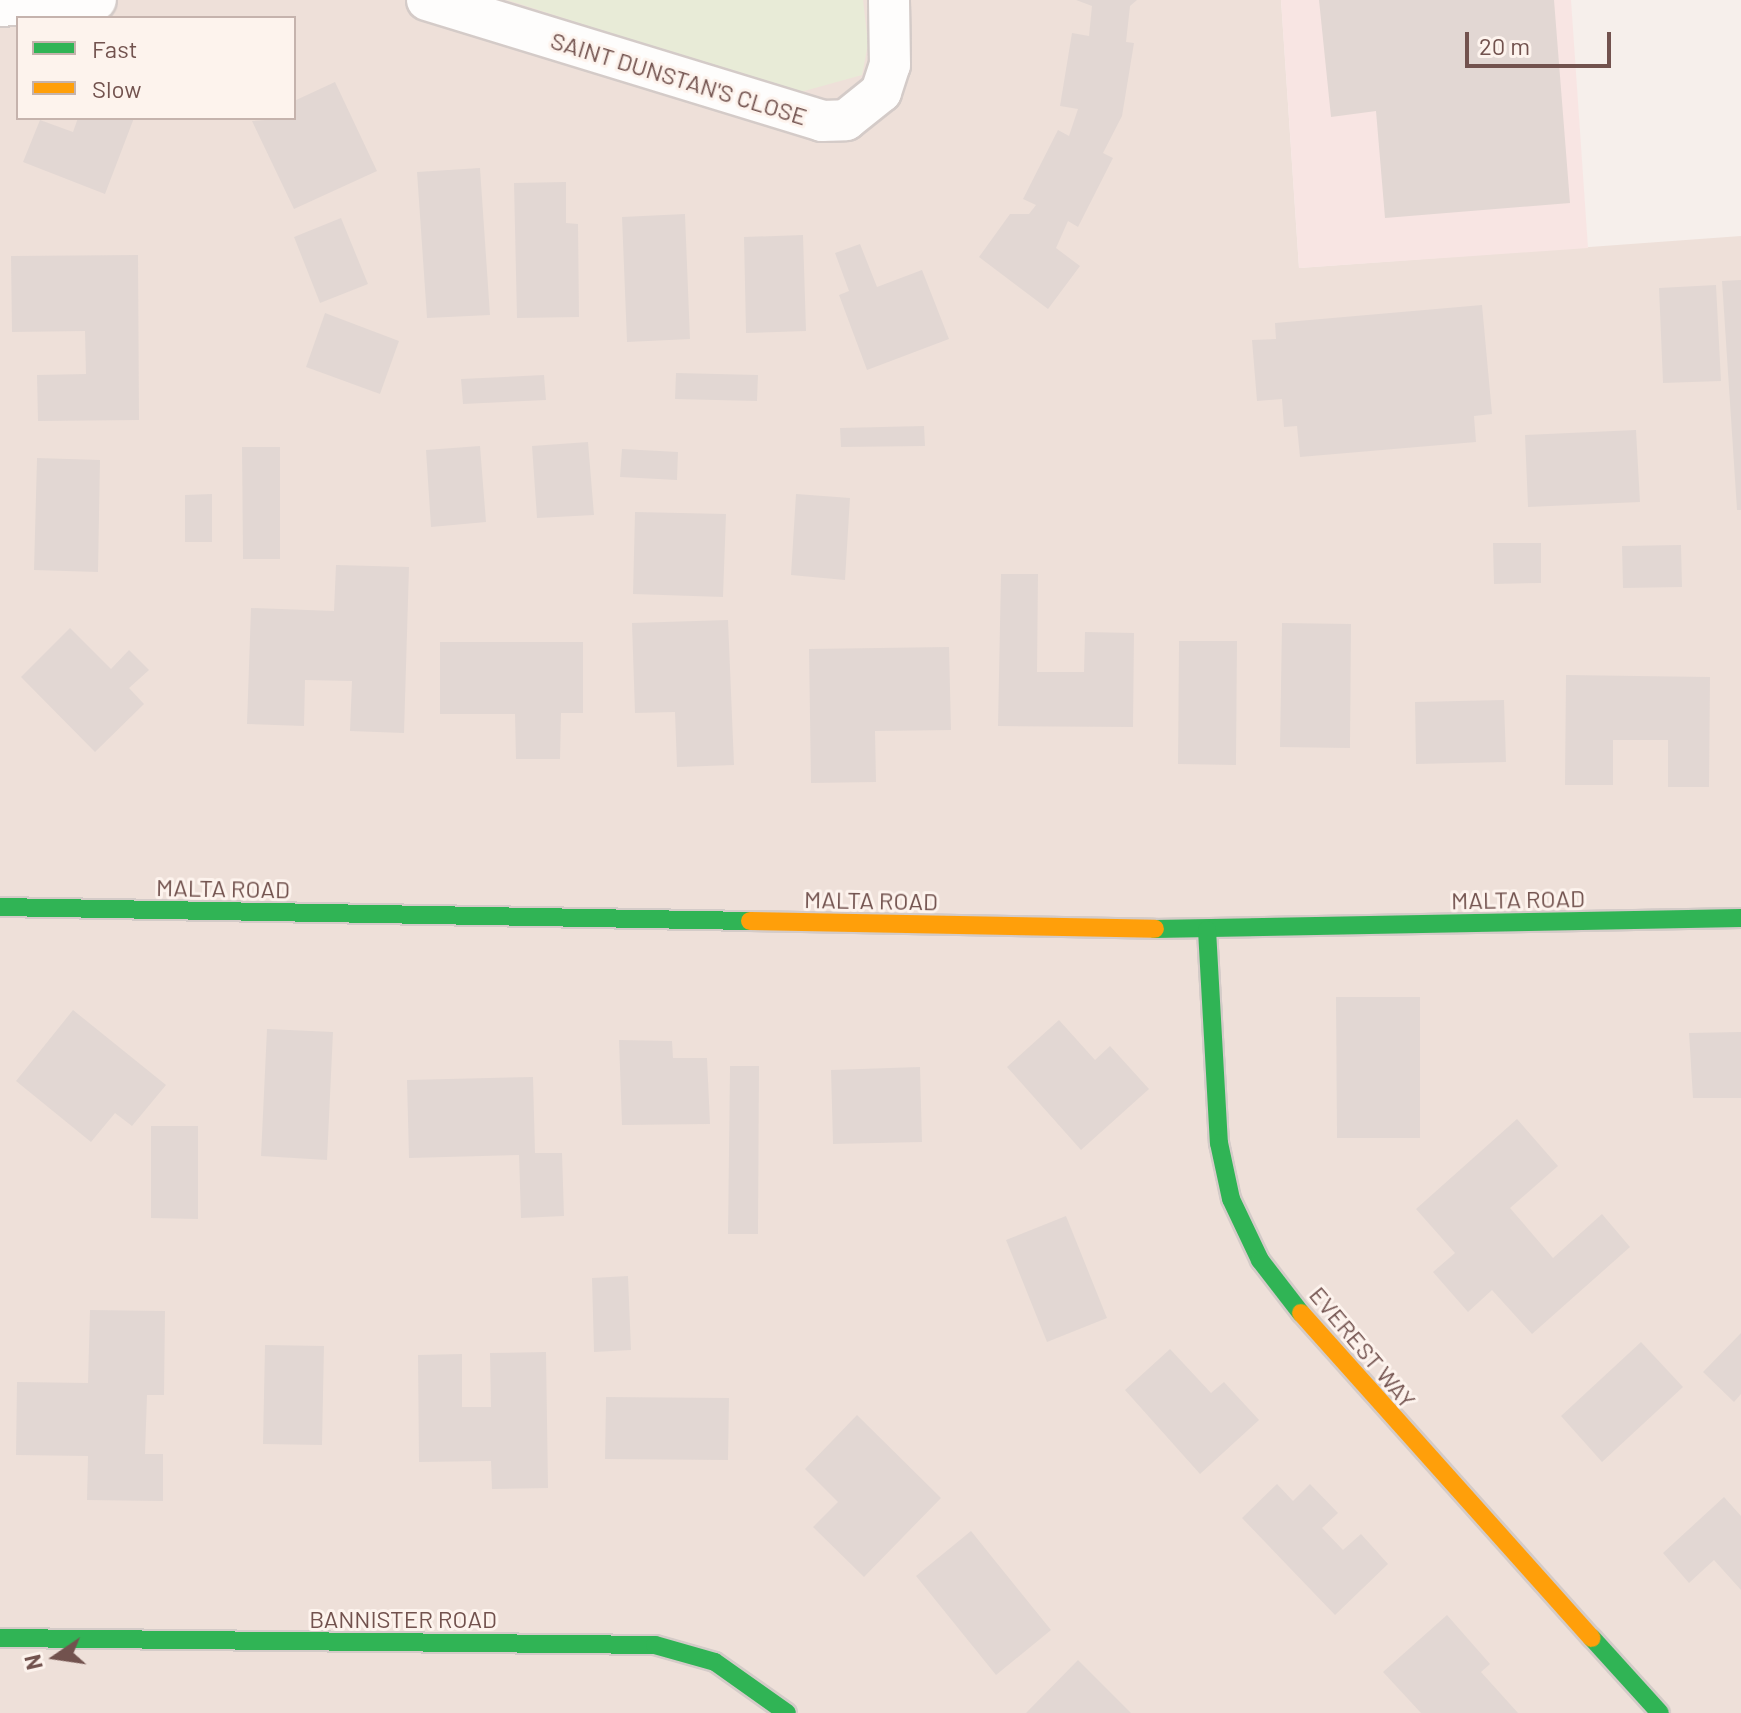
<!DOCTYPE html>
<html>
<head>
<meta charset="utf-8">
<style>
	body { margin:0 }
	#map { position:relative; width:1741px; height:1713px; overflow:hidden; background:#f6efeb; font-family:Barlow,sans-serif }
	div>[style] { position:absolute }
	.residential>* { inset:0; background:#eee0d9 }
	.commercial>* { inset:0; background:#f8e5e3 }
	.green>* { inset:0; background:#e8ebd7 }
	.building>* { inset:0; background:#e2d7d3 }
	.roads { filter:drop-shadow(2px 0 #d4cbc8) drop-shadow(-2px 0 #d4cbc8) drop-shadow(0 2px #d4cbc8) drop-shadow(0 -2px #d4cbc8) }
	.street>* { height:40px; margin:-20px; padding:0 20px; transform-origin:20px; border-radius:20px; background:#fefdfc }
	.fast>* { height:18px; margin:-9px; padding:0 9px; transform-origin:9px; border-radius:9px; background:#30b455 }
	.slow>* { height:18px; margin:-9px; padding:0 9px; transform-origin:9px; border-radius:9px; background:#ff9f0a }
	span { translate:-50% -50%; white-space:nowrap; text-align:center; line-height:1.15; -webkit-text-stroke:6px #fdf3ed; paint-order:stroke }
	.street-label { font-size:24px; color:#72524e }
	.legend { position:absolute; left:16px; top:16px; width:280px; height:104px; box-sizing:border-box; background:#fdf3ed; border:2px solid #c5b3ad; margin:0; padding:10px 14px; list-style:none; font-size:24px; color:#72524e }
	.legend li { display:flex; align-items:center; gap:16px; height:40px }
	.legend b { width:40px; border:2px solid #c5b3ad }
	.north { position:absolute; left:16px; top:1617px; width:80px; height:80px; -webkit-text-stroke:6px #fdf3ed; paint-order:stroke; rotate:257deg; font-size:22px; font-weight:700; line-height:32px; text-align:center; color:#72524e }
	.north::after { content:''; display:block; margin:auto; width:28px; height:36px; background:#72524e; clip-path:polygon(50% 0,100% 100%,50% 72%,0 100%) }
	.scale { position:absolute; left:1465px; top:32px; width:146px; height:36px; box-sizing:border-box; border:4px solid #72524e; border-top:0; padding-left:10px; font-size:24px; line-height:28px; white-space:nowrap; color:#72524e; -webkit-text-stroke:6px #fdf3ed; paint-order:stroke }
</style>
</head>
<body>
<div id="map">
	<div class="residential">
		<i style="clip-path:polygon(evenodd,0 0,1281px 0,1299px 268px,1741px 236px,1741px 1713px,0 1713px,0 0,18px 18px,294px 18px,294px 118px,18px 118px,18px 18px)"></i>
	</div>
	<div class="commercial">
		<i style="clip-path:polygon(1281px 0,1571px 0,1588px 248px,1299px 268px)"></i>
	</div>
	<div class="green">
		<i style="clip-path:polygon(507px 0,863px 0,868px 44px,862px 75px,797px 93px)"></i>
	</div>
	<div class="building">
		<i style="clip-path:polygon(1076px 0,1137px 0,1130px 6px,1126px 42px,1134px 43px,1122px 116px,1103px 153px,1113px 158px,1078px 227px,1068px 221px,1056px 248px,1080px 266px,1048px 309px,979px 257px,1010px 214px,1029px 214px,1036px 205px,1023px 199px,1058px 130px,1069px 136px,1078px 109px,1060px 106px,1072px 33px,1089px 36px,1092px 6px)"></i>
		<i style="clip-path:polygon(1319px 0,1554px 0,1570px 203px,1385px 218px,1376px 111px,1331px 117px)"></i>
		<i style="clip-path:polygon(335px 82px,377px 171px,294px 209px,252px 121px,294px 118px,294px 101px)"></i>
		<i style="clip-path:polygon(78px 118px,134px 118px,105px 194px,23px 162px,40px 120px,73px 132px)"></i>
		<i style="clip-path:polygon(480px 168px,490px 315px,427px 318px,417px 172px)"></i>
		<i style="clip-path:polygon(566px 182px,566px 223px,578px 224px,579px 317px,517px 318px,514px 183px)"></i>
		<i style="clip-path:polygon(685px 214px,690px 339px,627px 342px,622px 217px)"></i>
		<i style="clip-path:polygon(341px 218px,368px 284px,320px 303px,294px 237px)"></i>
		<i style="clip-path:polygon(803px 235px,806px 331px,746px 333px,744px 237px)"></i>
		<i style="clip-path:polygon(860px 244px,877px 287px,922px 270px,949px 339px,867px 370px,839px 295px,849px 291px,835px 253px)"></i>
		<i style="clip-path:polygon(138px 255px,139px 420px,38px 421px,37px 375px,86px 374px,85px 331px,12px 332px,11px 256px)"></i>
		<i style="clip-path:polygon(1741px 280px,1741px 510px,1737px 510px,1722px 281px)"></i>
		<i style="clip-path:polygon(1716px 285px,1721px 381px,1663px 383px,1659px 288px)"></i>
		<i style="clip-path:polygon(1482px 305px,1492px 414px,1474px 416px,1476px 442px,1300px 457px,1297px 426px,1284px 427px,1282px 399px,1257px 401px,1252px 340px,1276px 339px,1275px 323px)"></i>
		<i style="clip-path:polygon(325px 313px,399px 341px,380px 394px,306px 367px)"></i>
		<i style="clip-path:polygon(676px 373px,758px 375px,757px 401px,675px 399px)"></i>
		<i style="clip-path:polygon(544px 375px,546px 400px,463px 404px,461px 379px)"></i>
		<i style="clip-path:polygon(924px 426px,925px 446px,841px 447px,840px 428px)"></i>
		<i style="clip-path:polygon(1636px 430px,1640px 502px,1528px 507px,1525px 435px)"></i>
		<i style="clip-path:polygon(588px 442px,594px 515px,537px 518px,532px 446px)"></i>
		<i style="clip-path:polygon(480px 446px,486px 522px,431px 527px,426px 450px)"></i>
		<i style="clip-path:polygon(242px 447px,280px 447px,280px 559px,243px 559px)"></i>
		<i style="clip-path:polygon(622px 449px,678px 452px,677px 480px,620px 477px)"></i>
		<i style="clip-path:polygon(37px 458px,100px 460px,98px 572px,34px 570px)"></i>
		<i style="clip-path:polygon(212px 494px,212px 542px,185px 542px,185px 495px)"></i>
		<i style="clip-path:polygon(796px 494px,850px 498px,845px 580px,791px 575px)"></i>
		<i style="clip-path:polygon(635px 512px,726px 514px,723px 597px,633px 594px)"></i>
		<i style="clip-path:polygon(1493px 543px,1541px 543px,1541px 583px,1494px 584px)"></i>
		<i style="clip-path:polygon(1681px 545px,1682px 587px,1623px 588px,1622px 546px)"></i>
		<i style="clip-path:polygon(336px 565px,409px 567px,404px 733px,350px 731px,352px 681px,305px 680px,304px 726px,247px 724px,251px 608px,334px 611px)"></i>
		<i style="clip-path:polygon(1001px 574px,1038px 574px,1037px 672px,1084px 672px,1085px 632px,1134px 633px,1133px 727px,998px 726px)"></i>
		<i style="clip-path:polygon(728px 620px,734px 765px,677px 767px,675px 712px,635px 713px,632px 623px)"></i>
		<i style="clip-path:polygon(1282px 623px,1351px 624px,1350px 748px,1280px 747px)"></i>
		<i style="clip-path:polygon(70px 628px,111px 669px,129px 650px,149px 670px,129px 688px,144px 704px,95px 752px,21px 677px)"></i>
		<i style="clip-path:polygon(1179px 641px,1237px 641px,1236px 765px,1178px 764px)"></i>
		<i style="clip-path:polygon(440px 642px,583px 642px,583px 713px,561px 713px,560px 759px,516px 759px,515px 714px,440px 714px)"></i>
		<i style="clip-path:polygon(949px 647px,951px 730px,875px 731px,876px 782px,811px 783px,809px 649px)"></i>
		<i style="clip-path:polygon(1566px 675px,1710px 677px,1709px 787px,1668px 787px,1668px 740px,1613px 740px,1613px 785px,1565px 785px)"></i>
		<i style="clip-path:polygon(1504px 700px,1506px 762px,1416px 764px,1415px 702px)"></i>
		<i style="clip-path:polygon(1336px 997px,1420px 997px,1420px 1138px,1337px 1138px)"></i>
		<i style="clip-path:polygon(73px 1010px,166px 1085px,132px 1126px,115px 1113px,91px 1142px,16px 1081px)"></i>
		<i style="clip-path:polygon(1059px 1020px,1095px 1060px,1110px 1046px,1149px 1089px,1081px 1150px,1007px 1067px)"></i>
		<i style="clip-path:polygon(267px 1029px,333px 1032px,327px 1160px,261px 1156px)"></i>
		<i style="clip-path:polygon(1741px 1032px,1741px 1098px,1693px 1098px,1689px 1033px)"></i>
		<i style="clip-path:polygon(619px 1040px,672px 1041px,673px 1058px,707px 1058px,710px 1124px,622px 1125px)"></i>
		<i style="clip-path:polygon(730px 1066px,759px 1066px,758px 1234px,728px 1234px)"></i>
		<i style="clip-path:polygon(920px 1067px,922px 1142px,833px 1144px,831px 1070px)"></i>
		<i style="clip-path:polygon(533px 1077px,535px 1153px,562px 1153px,564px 1216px,521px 1218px,519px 1155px,409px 1158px,407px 1080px)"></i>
		<i style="clip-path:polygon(1517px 1119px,1558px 1166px,1510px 1208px,1553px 1258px,1602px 1214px,1630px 1247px,1532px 1334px,1492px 1290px,1468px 1312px,1433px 1272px,1455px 1253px,1416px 1209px)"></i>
		<i style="clip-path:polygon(151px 1126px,198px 1126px,198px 1219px,151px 1218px)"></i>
		<i style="clip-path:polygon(1066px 1216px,1107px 1318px,1047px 1342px,1006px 1240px)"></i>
		<i style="clip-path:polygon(628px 1276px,631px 1350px,594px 1352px,592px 1278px)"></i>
		<i style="clip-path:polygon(90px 1310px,165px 1311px,164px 1395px,147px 1395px,145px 1454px,163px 1454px,163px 1501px,87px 1500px,88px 1456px,16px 1455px,17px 1382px,88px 1383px)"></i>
		<i style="clip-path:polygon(1741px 1333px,1741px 1394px,1734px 1402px,1703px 1372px)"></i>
		<i style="clip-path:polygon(1641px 1342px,1683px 1387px,1602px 1462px,1561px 1416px)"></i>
		<i style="clip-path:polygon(265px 1345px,324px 1346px,322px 1445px,263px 1444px)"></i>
		<i style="clip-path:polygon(1170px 1349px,1211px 1393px,1224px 1382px,1259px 1420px,1200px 1474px,1125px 1390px)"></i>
		<i style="clip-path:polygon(546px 1352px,548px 1488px,492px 1489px,491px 1461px,419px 1462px,418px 1355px,462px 1354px,462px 1407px,491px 1407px,490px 1353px)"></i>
		<i style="clip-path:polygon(606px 1397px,729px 1398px,728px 1460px,605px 1459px)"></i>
		<i style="clip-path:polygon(857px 1415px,941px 1498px,864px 1577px,813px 1527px,838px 1502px,805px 1469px)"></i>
		<i style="clip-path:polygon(1277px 1484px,1293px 1501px,1310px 1484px,1338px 1513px,1322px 1528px,1343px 1550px,1361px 1534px,1388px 1564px,1335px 1615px,1242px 1518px)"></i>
		<i style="clip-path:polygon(1724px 1497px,1741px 1516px,1741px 1590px,1714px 1560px,1689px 1583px,1663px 1553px)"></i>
		<i style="clip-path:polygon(971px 1531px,1051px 1630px,996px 1675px,916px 1576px)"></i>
		<i style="clip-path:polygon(1447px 1615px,1490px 1664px,1481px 1672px,1518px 1713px,1421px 1713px,1383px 1672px)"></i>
		<i style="clip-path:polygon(1078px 1660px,1131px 1713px,1026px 1713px)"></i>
	</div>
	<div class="roads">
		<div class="street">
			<i style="left:427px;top:0;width:413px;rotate:17deg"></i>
			<i style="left:822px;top:121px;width:24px;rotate:-2deg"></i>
			<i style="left:846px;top:120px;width:45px;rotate:-38.7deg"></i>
			<i style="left:881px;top:92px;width:28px;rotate:-72deg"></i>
			<i style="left:890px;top:65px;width:65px;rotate:-90.9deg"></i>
			<i style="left:0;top:6px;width:96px;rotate:-3.6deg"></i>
		</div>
		<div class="fast">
			<i style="left:0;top:907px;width:750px;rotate:1.07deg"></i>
			<i style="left:1155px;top:929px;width:586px;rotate:-1.08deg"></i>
			<i style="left:1207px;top:930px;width:213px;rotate:86.8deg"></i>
			<i style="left:1219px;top:1143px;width:57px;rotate:77.9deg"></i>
			<i style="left:1231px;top:1199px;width:68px;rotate:64.6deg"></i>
			<i style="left:1260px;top:1260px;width:67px;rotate:52.3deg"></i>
			<i style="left:0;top:1638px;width:655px;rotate:0.61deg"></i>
			<i style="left:655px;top:1645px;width:62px;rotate:15.8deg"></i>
			<i style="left:715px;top:1662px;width:88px;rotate:35.3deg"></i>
			<i style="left:1592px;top:1638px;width:101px;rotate:47.8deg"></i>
		</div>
		<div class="slow">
			<i style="left:750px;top:921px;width:405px;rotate:1.1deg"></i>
			<i style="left:1301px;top:1313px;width:436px;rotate:48.2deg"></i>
		</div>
	</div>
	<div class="street-label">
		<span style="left:679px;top:78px;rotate:17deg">SAINT DUNSTAN'S CLOSE</span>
		<span style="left:223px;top:888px;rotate:1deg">MALTA ROAD</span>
		<span style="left:1518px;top:899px;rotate:-1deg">MALTA ROAD</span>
		<span style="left:871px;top:900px;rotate:1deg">MALTA ROAD</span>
		<span style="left:1363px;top:1347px;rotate:50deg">EVEREST WAY</span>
		<span style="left:403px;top:1619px">BANNISTER ROAD</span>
	</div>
	<ul class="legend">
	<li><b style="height:10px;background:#30b455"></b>Fast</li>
	<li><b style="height:10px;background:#ff9f0a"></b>Slow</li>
	</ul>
	<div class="north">N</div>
	<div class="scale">20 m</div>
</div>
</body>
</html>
